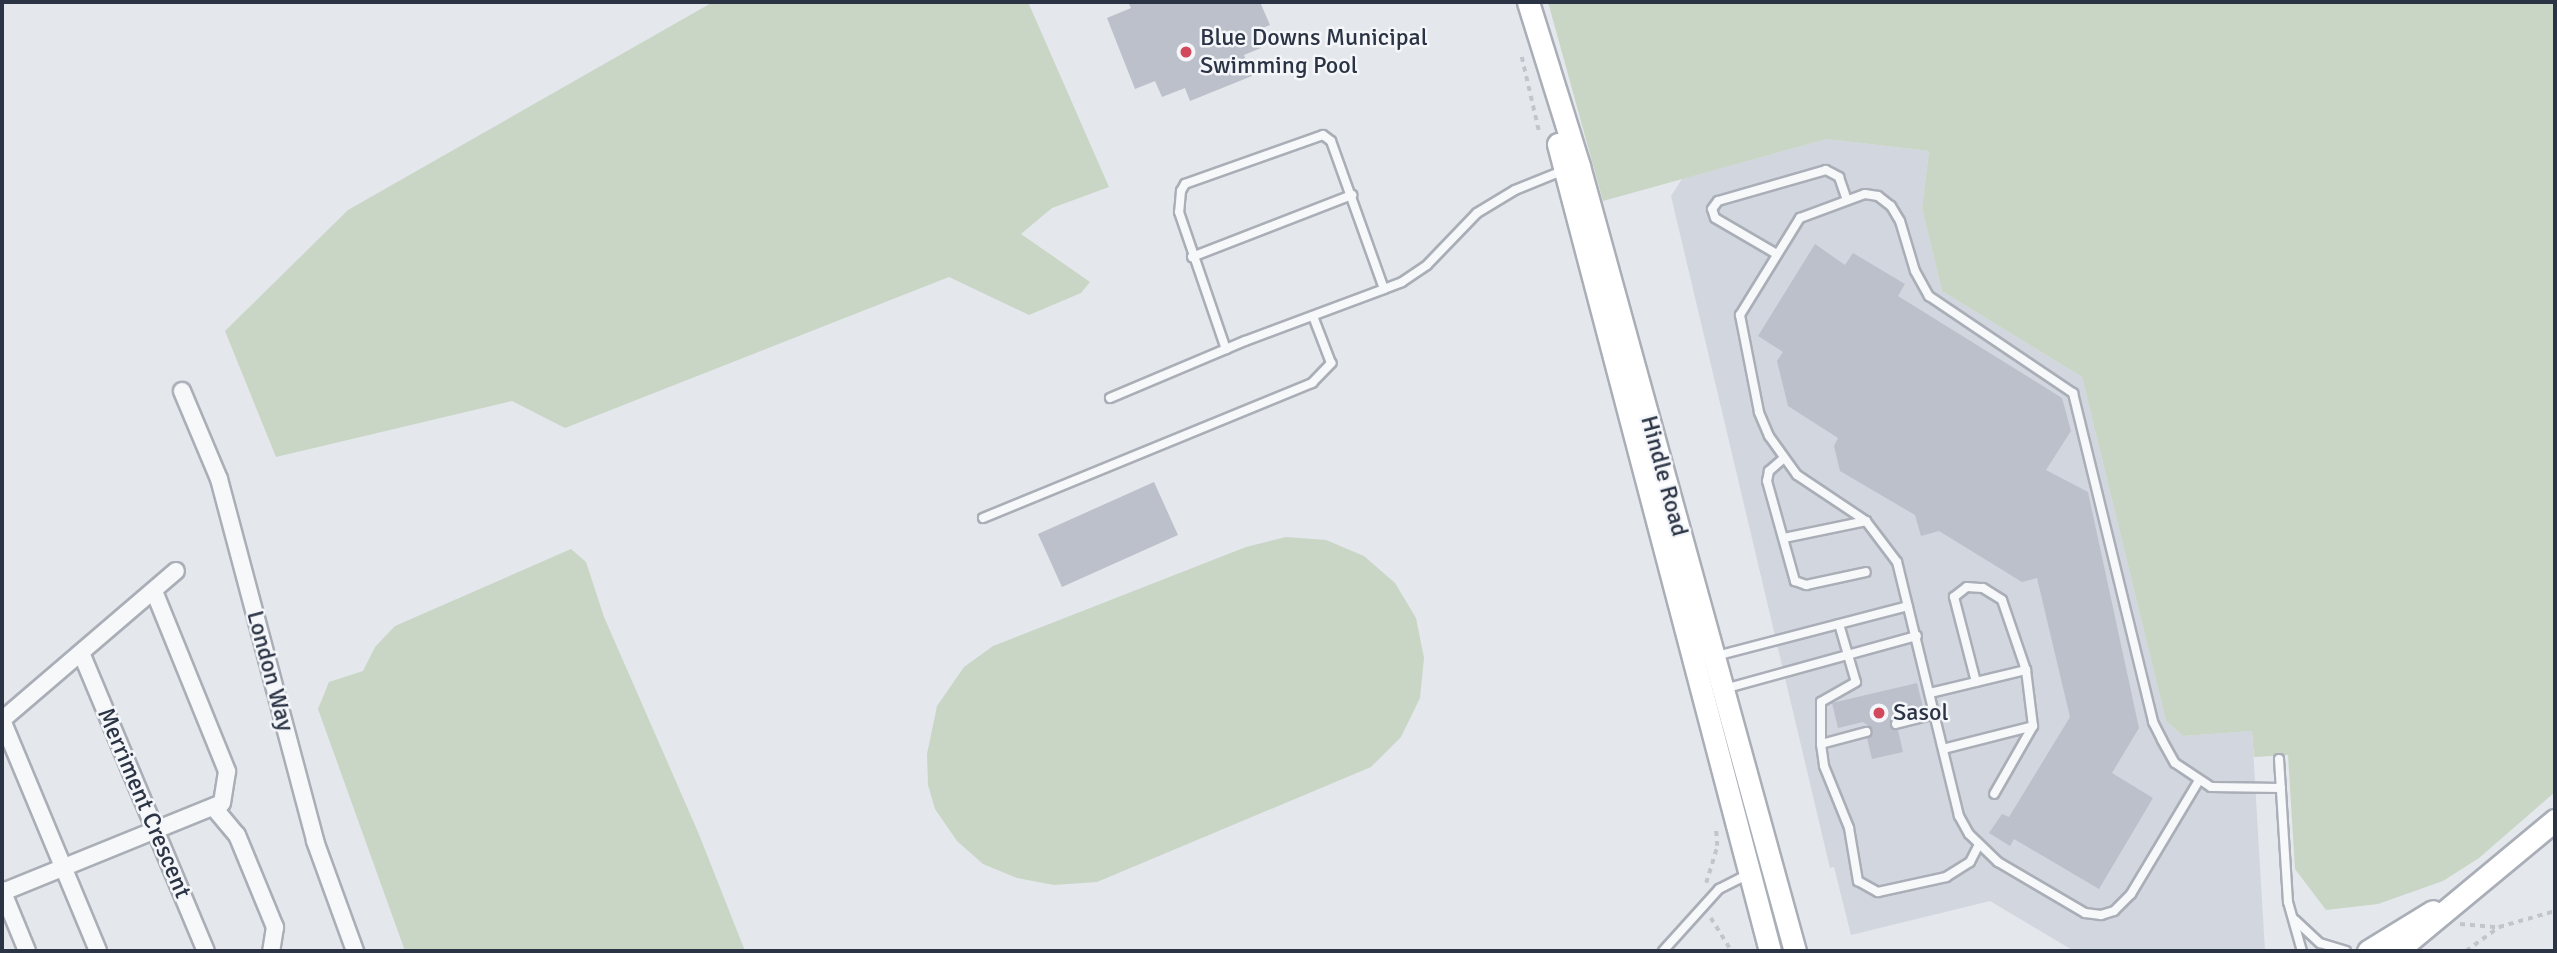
<!DOCTYPE html>
<html>
<head>
<meta charset="utf-8">
<style>
	body { margin:0 }
	#map { position:relative; width:2557px; height:953px; overflow:hidden; background:#e4e7ec; font-family:Signika,sans-serif }
	div>[style] { position:absolute }
	.built>* { inset:0; background:#d2d6de }
	.green>* { inset:0; background:#c9d6c5 }
	.building>* { inset:0; background:#bbc0ca }
	.path>* { height:3.5px; margin-top:-1.75px; transform-origin:0; background:repeating-linear-gradient(90deg,#c2c5cb 0 5px,transparent 0 10px) }
	.roads { filter:drop-shadow(2px 0 #a9aeb7) drop-shadow(-2px 0 #a9aeb7) drop-shadow(0 2px #a9aeb7) drop-shadow(0 -2px #a9aeb7) }
	.lane>* { height:8px; margin:-4px; padding:0 4px; transform-origin:4px; border-radius:4px; background:#f7f8fa }
	.street>* { height:16px; margin:-8px; padding:0 8px; transform-origin:8px; border-radius:8px; background:#f7f8fa }
	.secondary>* { height:21px; margin:-10.5px; padding:0 10.5px; transform-origin:10.5px; border-radius:10.5px; background:#fff }
	.dots>* { width:19px; height:19px; translate:-50% -50%; box-sizing:border-box; border:4px solid #f4f6f9; border-radius:50% }
	span { translate:-50% -50%; white-space:nowrap; text-align:center; line-height:1.15; -webkit-text-stroke:5px #f4f6f9; paint-order:stroke }
	.poi-label { font-size:24px; color:#2b3445 }
	.left { translate:0 -50%; text-align:left }
	.street-label { font-size:24px; color:#2b3445 }
	.frame { position:absolute; inset:0; border:4px solid #2b3445; pointer-events:none }
</style>
</head>
<body>
<div id="map">
	<div class="built">
		<i style="clip-path:polygon(1827px 139px,1929px 151px,1922px 208px,1942px 291px,2082px 377px,2166px 721px,2183px 736px,2252px 731px,2265px 951px,2074px 951px,1990px 901px,1851px 935px,1834px 867px,1830px 868px,1671px 196px,1682px 179px)"></i>
	</div>
	<div class="green">
		<i style="clip-path:polygon(713px 2px,1028px 2px,1109px 187px,1052px 208px,1021px 234px,1090px 282px,1081px 293px,1029px 315px,949px 277px,565px 428px,512px 401px,276px 457px,225px 331px,348px 210px)"></i>
		<i style="clip-path:polygon(1548px 2px,2555px 2px,2555px 792px,2479px 858px,2443px 881px,2378px 904px,2326px 910px,2295px 869px,2288px 755px,2254px 757px,2252px 731px,2183px 736px,2166px 721px,2082px 377px,1942px 291px,1922px 208px,1929px 151px,1827px 139px,1603px 201px)"></i>
		<i style="clip-path:polygon(1286px 537px,1326px 540px,1364px 556px,1395px 583px,1416px 618px,1424px 658px,1420px 698px,1401px 737px,1371px 767px,1097px 882px,1054px 885px,1017px 878px,983px 864px,957px 841px,935px 809px,928px 785px,927px 754px,937px 706px,964px 667px,993px 646px,1246px 547px)"></i>
		<i style="clip-path:polygon(571px 549px,586px 562px,604px 617px,698px 832px,745px 951px,405px 951px,318px 709px,329px 682px,363px 671px,375px 647px,395px 626px)"></i>
	</div>
	<div class="building">
		<i style="clip-path:polygon(1128px 2px,1260px 2px,1270px 25px,1255px 31px,1261px 48px,1244px 55px,1252px 76px,1190px 101px,1185px 88px,1162px 97px,1155px 81px,1135px 89px,1107px 18px,1131px 8px)"></i>
		<i style="clip-path:polygon(1815px 244px,1845px 265px,1853px 253px,1905px 284px,1898px 296px,2062px 398px,2071px 431px,2046px 470px,2088px 492px,2139px 728px,2112px 773px,2153px 798px,2099px 889px,2014px 839px,2010px 846px,1989px 833px,2002px 814px,2009px 817px,2070px 717px,2037px 578px,2022px 582px,1939px 531px,1921px 536px,1915px 515px,1840px 471px,1834px 446px,1838px 438px,1788px 406px,1777px 361px,1783px 352px,1758px 336px)"></i>
		<i style="clip-path:polygon(1154px 482px,1178px 535px,1062px 587px,1038px 534px)"></i>
		<i style="clip-path:polygon(1917px 683px,1923px 707px,1894px 714px,1890px 723px,1898px 730px,1903px 752px,1872px 759px,1867px 738px,1872px 733px,1870px 727px,1863px 722px,1838px 728px,1832px 703px)"></i>
	</div>
	<div class="path">
		<i style="left:1522px;top:57px;width:80px;rotate:77deg"></i>
		<i style="left:1706px;top:883px;width:39px;rotate:-73deg"></i>
		<i style="left:1717px;top:846px;width:16px;rotate:-94deg"></i>
		<i style="left:1711px;top:918px;width:39px;rotate:58deg"></i>
		<i style="left:2460px;top:924px;width:37px;rotate:5deg"></i>
		<i style="left:2466px;top:951px;width:41px;rotate:-36deg"></i>
		<i style="left:2499px;top:927px;width:58px;rotate:-15.9deg"></i>
	</div>
	<div class="roads">
		<div class="lane">
			<i style="left:1775px;top:253px;width:69px;rotate:-149.7deg"></i>
			<i style="left:1715px;top:218px;width:9px;rotate:-108deg"></i>
			<i style="left:1712px;top:209px;width:10px;rotate:-53deg"></i>
			<i style="left:1718px;top:201px;width:112px;rotate:-16deg"></i>
			<i style="left:1826px;top:170px;width:15px;rotate:28deg"></i>
			<i style="left:1839px;top:177px;width:24px;rotate:71deg"></i>
			<i style="left:1192px;top:257px;width:172px;rotate:-21.2deg"></i>
			<i style="left:1384px;top:289px;width:157px;rotate:-109.7deg"></i>
			<i style="left:1331px;top:141px;width:10px;rotate:-143deg"></i>
			<i style="left:1323px;top:135px;width:146px;rotate:160.5deg"></i>
			<i style="left:1185px;top:184px;width:8px;rotate:120deg"></i>
			<i style="left:1181px;top:191px;width:21px;rotate:95deg"></i>
			<i style="left:1179px;top:212px;width:145px;rotate:71.1deg"></i>
			<i style="left:1226px;top:349px;width:21px;rotate:-23deg"></i>
			<i style="left:1245px;top:341px;width:148px;rotate:-20.5deg"></i>
			<i style="left:1384px;top:289px;width:19px;rotate:-21deg"></i>
			<i style="left:1402px;top:282px;width:30px;rotate:-34deg"></i>
			<i style="left:1427px;top:265px;width:72px;rotate:-46.1deg"></i>
			<i style="left:1477px;top:213px;width:44px;rotate:-31.2deg"></i>
			<i style="left:1515px;top:190px;width:51px;rotate:-22deg"></i>
			<i style="left:1110px;top:398px;width:126px;rotate:-22.9deg"></i>
			<i style="left:1784px;top:458px;width:20px;rotate:139deg"></i>
			<i style="left:1769px;top:471px;width:10px;rotate:101deg"></i>
			<i style="left:1767px;top:481px;width:104px;rotate:74.4deg"></i>
			<i style="left:1795px;top:581px;width:12px;rotate:20deg"></i>
			<i style="left:1806px;top:585px;width:61px;rotate:-12.2deg"></i>
			<i style="left:983px;top:518px;width:356px;rotate:-22.3deg"></i>
			<i style="left:1312px;top:383px;width:28px;rotate:-46deg"></i>
			<i style="left:1331px;top:363px;width:50px;rotate:-111deg"></i>
			<i style="left:1784px;top:538px;width:84px;rotate:-11.7deg"></i>
			<i style="left:1839px;top:624px;width:60px;rotate:73.7deg"></i>
			<i style="left:1856px;top:682px;width:40px;rotate:150.3deg"></i>
			<i style="left:1821px;top:702px;width:42px;rotate:90deg"></i>
			<i style="left:1821px;top:744px;width:22px;rotate:82deg"></i>
			<i style="left:1824px;top:766px;width:67px;rotate:68deg"></i>
			<i style="left:1849px;top:828px;width:54px;rotate:80.4deg"></i>
			<i style="left:1858px;top:881px;width:23px;rotate:29deg"></i>
			<i style="left:1878px;top:892px;width:70px;rotate:-12.4deg"></i>
			<i style="left:1946px;top:877px;width:28px;rotate:-32deg"></i>
			<i style="left:1970px;top:862px;width:18px;rotate:-63deg"></i>
			<i style="left:1716px;top:656px;width:198px;rotate:-14.6deg"></i>
			<i style="left:1976px;top:682px;width:88px;rotate:-104.5deg"></i>
			<i style="left:1954px;top:597px;width:16px;rotate:-38deg"></i>
			<i style="left:1967px;top:587px;width:16px;rotate:4deg"></i>
			<i style="left:1983px;top:588px;width:22px;rotate:32deg"></i>
			<i style="left:2002px;top:600px;width:74px;rotate:71.1deg"></i>
			<i style="left:2026px;top:670px;width:56px;rotate:82.9deg"></i>
			<i style="left:2033px;top:726px;width:78px;rotate:119.8deg"></i>
			<i style="left:1724px;top:689px;width:200px;rotate:-15.4deg"></i>
			<i style="left:1930px;top:693px;width:99px;rotate:-13.5deg"></i>
			<i style="left:1896px;top:724px;width:40px;rotate:-14.4deg"></i>
			<i style="left:1821px;top:744px;width:47px;rotate:-14.9deg"></i>
			<i style="left:1943px;top:749px;width:93px;rotate:-14.3deg"></i>
			<i style="left:2279px;top:759px;width:143px;rotate:86.4deg"></i>
			<i style="left:2288px;top:902px;width:51px;rotate:74.1deg"></i>
			<i style="left:2198px;top:782px;width:131px;rotate:120.9deg"></i>
			<i style="left:2131px;top:894px;width:24px;rotate:135deg"></i>
			<i style="left:2114px;top:911px;width:14px;rotate:163deg"></i>
			<i style="left:2101px;top:915px;width:16px;rotate:-173deg"></i>
			<i style="left:2085px;top:913px;width:101px;rotate:-149.6deg"></i>
			<i style="left:1998px;top:862px;width:40px;rotate:-136deg"></i>
			<i style="left:1969px;top:834px;width:21px;rotate:-119deg"></i>
			<i style="left:1959px;top:816px;width:261px;rotate:-103.7deg"></i>
			<i style="left:1897px;top:562px;width:51px;rotate:-127.1deg"></i>
			<i style="left:1866px;top:521px;width:83px;rotate:-146.3deg"></i>
			<i style="left:1797px;top:475px;width:48px;rotate:-125.7deg"></i>
			<i style="left:1769px;top:436px;width:26px;rotate:-113deg"></i>
			<i style="left:1759px;top:412px;width:99px;rotate:-101.1deg"></i>
			<i style="left:1740px;top:315px;width:114px;rotate:-58.3deg"></i>
			<i style="left:1800px;top:218px;width:69px;rotate:-20.3deg"></i>
			<i style="left:1865px;top:194px;width:13px;rotate:9deg"></i>
			<i style="left:1878px;top:196px;width:16px;rotate:38deg"></i>
			<i style="left:1891px;top:206px;width:17px;rotate:59deg"></i>
			<i style="left:1900px;top:221px;width:52px;rotate:73.3deg"></i>
			<i style="left:1915px;top:271px;width:29px;rotate:61deg"></i>
			<i style="left:1929px;top:296px;width:174px;rotate:34deg"></i>
			<i style="left:2073px;top:393px;width:339px;rotate:76.3deg"></i>
			<i style="left:2153px;top:722px;width:20px;rotate:63deg"></i>
			<i style="left:2162px;top:740px;width:26px;rotate:61deg"></i>
			<i style="left:2175px;top:763px;width:43px;rotate:33.7deg"></i>
			<i style="left:2211px;top:787px;width:70px;rotate:0.8deg"></i>
			<i style="left:2295px;top:920px;width:34px;rotate:43deg"></i>
			<i style="left:2320px;top:943px;width:27px;rotate:17deg"></i>
			<i style="left:1663px;top:951px;width:84px;rotate:-47.9deg"></i>
			<i style="left:1719px;top:889px;width:34px;rotate:-27deg"></i>
		</div>
		<div class="street">
			<i style="left:182px;top:391px;width:95px;rotate:67.2deg"></i>
			<i style="left:219px;top:479px;width:375px;rotate:75.1deg"></i>
			<i style="left:315px;top:841px;width:117px;rotate:70deg"></i>
			<i style="left:82px;top:655px;width:321px;rotate:67.3deg"></i>
			<i style="left:2px;top:720px;width:250px;rotate:67.4deg"></i>
			<i style="left:2px;top:720px;width:229px;rotate:-40.6deg"></i>
			<i style="left:215px;top:809px;width:34px;rotate:50deg"></i>
			<i style="left:237px;top:835px;width:100px;rotate:67.6deg"></i>
			<i style="left:275px;top:927px;width:24px;rotate:99deg"></i>
			<i style="left:2px;top:890px;width:66px;rotate:67.7deg"></i>
			<i style="left:3px;top:892px;width:236px;rotate:-22.1deg"></i>
			<i style="left:222px;top:803px;width:32px;rotate:-81deg"></i>
			<i style="left:227px;top:771px;width:194px;rotate:-112.1deg"></i>
		</div>
		<div class="secondary">
			<i style="left:1528px;top:2px;width:172px;rotate:72.7deg"></i>
			<i style="left:1579px;top:166px;width:814px;rotate:74.62deg"></i>
			<i style="left:1558px;top:144px;width:834px;rotate:75.28deg"></i>
			<i style="left:2368px;top:951px;width:76px;rotate:-31.6deg"></i>
			<i style="left:2397px;top:951px;width:205px;rotate:-39.7deg"></i>
		</div>
	</div>
	<div class="dots">
		<i style="left:1186px;top:52px;background:#d1495b"></i>
		<i style="left:1879px;top:713px;background:#d1495b"></i>
	</div>
	<div class="poi-label">
		<span class="left" style="left:1200px;top:52px">Blue Downs Municipal<br>Swimming Pool</span>
		<span class="left" style="left:1893px;top:713px">Sasol</span>
	</div>
	<div class="street-label">
		<span style="left:1664px;top:476px;rotate:75deg">Hindle Road</span>
		<span style="left:270px;top:671px;rotate:75deg">London Way</span>
		<span style="left:144px;top:803px;rotate:67deg">Merriment Crescent</span>
	</div>
	<div class="frame"></div>
</div>
</body>
</html>
